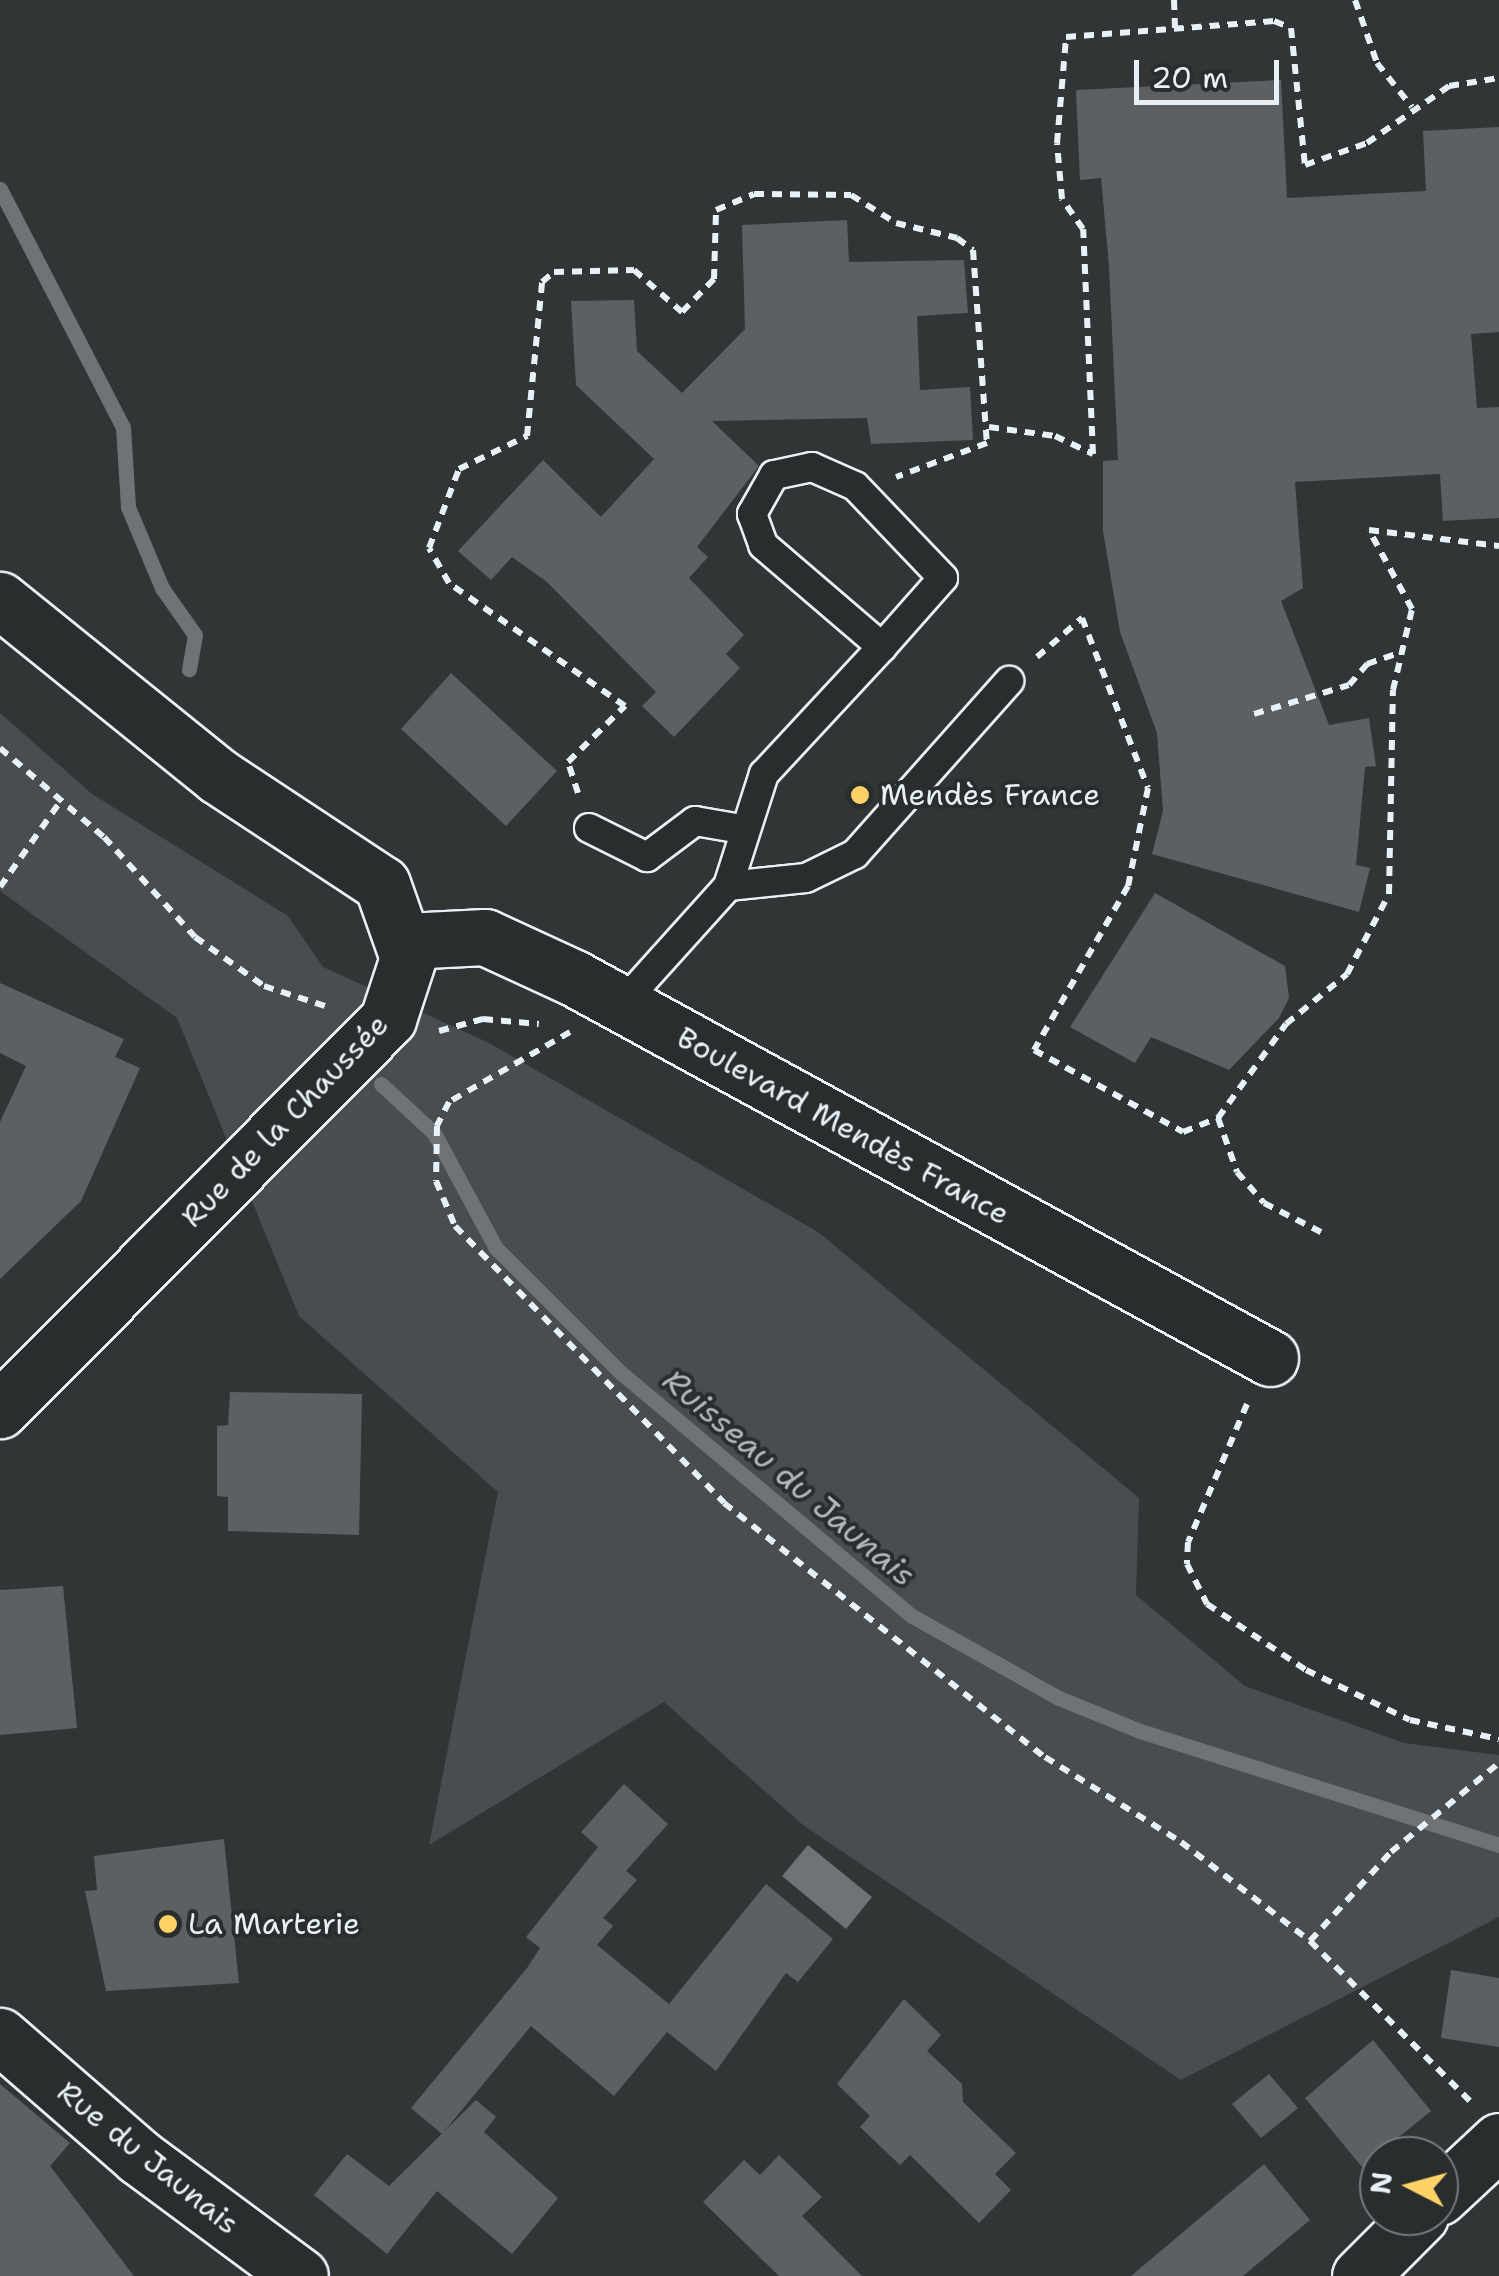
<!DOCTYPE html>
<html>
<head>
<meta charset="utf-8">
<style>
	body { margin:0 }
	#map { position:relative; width:1499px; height:2276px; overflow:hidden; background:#323536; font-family:"Shantell Sans",sans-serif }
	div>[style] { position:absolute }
	.green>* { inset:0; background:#494d4f }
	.water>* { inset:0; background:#6e7376 }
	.stream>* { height:15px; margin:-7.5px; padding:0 7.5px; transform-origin:7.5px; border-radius:7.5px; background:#6e7376 }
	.building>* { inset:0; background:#5c6063 }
	.path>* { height:6px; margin-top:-3px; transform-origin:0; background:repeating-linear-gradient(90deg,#e8f1f8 0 10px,transparent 0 18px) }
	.roads { filter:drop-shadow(2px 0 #e8f1f8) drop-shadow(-2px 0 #e8f1f8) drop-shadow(0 2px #e8f1f8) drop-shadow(0 -2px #e8f1f8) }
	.lane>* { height:28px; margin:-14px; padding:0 14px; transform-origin:14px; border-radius:14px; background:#2a2d2e }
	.street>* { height:55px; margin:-27.5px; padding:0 27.5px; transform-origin:27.5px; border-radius:27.5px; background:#2a2d2e }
	.secondary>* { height:55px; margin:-27.5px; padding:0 27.5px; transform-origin:27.5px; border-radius:27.5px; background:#2a2d2e }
	.dots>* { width:28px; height:28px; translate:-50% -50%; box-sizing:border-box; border:5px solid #2a2d2e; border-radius:50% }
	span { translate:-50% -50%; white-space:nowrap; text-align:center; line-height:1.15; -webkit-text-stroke:8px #2a2d2e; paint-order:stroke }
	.poi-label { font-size:30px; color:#e8f1f8 }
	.left { translate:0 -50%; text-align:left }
	.street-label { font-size:30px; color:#e8f1f8 }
	.water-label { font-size:32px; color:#b1b8be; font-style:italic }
	.north { position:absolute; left:1359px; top:2136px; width:100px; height:100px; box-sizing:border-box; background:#2a2d2e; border:2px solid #767b7f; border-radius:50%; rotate:276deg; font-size:28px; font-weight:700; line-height:40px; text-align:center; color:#e8f1f8 }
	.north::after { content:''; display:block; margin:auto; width:35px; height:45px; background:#ffd166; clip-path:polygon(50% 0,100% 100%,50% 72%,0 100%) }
	.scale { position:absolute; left:1134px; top:60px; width:145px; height:45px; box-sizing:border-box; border:5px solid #e8f1f8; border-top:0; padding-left:12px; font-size:30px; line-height:35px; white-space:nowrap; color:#e8f1f8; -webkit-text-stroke:8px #2a2d2e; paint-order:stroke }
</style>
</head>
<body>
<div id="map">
	<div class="green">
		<i style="clip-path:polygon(0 713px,92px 794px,288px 916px,323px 967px,489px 1043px,818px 1232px,1139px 1498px,1136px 1595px,1245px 1686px,1404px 1743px,1499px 1755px,1499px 1917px,1181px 2080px,803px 1825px,664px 1702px,429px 1845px,498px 1492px,299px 1316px,177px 1018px,0 891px)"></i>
	</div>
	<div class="water">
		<i style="clip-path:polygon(808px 1845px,872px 1897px,846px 1929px,782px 1876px)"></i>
	</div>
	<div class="stream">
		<i style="left:0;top:189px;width:268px;rotate:62.7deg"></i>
		<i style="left:123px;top:427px;width:80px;rotate:86.4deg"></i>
		<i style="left:128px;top:507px;width:88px;rotate:67.2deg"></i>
		<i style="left:162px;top:588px;width:57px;rotate:54.9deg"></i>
		<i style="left:195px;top:635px;width:35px;rotate:100deg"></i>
		<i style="left:381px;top:1084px;width:72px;rotate:42.8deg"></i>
		<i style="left:434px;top:1133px;width:131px;rotate:61.7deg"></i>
		<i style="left:496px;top:1248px;width:175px;rotate:45deg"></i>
		<i style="left:620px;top:1372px;width:381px;rotate:39.9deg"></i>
		<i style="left:912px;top:1616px;width:168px;rotate:29.2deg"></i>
		<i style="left:1059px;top:1698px;width:87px;rotate:22.2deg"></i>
		<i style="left:1140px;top:1731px;width:377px;rotate:17.6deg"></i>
	</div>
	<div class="building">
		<i style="clip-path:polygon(1281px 80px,1287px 198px,1426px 191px,1423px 131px,1499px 127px,1499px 332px,1471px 334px,1477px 408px,1499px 407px,1499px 518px,1443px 521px,1440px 474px,1295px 482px,1303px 588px,1281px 601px,1329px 725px,1369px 718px,1376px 766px,1365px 767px,1356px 865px,1370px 868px,1359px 912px,1152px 854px,1163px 811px,1157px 733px,1120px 632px,1103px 531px,1103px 461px,1118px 460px,1109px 266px,1101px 178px,1080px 180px,1076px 90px)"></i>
		<i style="clip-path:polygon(847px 220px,849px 262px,964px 260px,968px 313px,917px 316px,920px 390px,970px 387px,973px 440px,871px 444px,867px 418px,712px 421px,759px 466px,697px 547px,708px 557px,689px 578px,744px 635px,726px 654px,740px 668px,674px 737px,642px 706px,656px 692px,547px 582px,512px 557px,491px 580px,458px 551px,543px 460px,601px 517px,654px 459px,576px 385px,571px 301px,634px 300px,637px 351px,682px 393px,745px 329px,742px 225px)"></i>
		<i style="clip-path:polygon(451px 673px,557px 771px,506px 826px,401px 729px)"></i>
		<i style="clip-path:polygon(1155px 893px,1285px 966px,1289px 998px,1279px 1018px,1229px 1070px,1151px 1037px,1135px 1063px,1070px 1027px)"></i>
		<i style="clip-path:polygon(0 983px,124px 1039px,115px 1057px,140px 1068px,81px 1201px,0 1279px,0 1122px,26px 1066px,0 1053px)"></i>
		<i style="clip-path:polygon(230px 1392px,362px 1394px,359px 1535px,228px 1531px,228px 1497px,217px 1496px,217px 1426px,228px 1425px)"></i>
		<i style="clip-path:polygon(63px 1586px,77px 1728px,0 1735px,0 1590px)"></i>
		<i style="clip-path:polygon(624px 1784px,668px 1824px,626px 1871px,637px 1880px,603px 1918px,613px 1926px,597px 1945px,669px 2004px,766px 1884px,833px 1939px,798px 1982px,786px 1973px,716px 2071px,667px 2032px,614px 2096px,531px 2026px,442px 2134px,411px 2108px,527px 1968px,540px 1948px,526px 1937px,598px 1847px,581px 1832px)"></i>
		<i style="clip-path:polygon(224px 1839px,239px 1983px,106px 1991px,85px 1891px,97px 1890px,94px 1856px)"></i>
		<i style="clip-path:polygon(1451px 1970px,1499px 1978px,1499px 2047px,1441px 2038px)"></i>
		<i style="clip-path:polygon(904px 1999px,941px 2035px,927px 2051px,962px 2084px,963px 2102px,1016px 2153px,995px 2174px,1011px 2190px,979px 2223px,910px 2155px,900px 2165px,860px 2127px,870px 2116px,837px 2084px)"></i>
		<i style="clip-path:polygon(1373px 2040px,1431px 2111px,1362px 2167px,1305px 2098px)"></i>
		<i style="clip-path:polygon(1269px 2074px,1298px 2108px,1261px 2138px,1232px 2104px)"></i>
		<i style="clip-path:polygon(0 2084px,70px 2143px,50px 2166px,134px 2276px,0 2276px)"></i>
		<i style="clip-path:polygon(476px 2100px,496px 2117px,484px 2132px,558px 2198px,512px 2254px,437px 2191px,387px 2254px,314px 2195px,347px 2154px,389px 2186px)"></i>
		<i style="clip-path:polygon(779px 2155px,822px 2197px,802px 2216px,862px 2276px,779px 2276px,703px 2202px,744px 2160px,760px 2175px)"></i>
		<i style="clip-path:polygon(1264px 2164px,1310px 2220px,1243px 2276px,1131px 2276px)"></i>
	</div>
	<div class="path">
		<i style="left:1174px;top:0;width:28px;rotate:88deg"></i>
		<i style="left:1355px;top:0;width:67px;rotate:70.8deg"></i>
		<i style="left:1377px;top:63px;width:56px;rotate:51.5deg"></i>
		<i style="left:989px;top:427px;width:67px;rotate:7.8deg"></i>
		<i style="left:1055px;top:436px;width:42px;rotate:25.3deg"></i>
		<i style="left:1093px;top:454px;width:225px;rotate:-92.5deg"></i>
		<i style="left:1083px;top:229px;width:37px;rotate:-125deg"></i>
		<i style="left:1062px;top:199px;width:56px;rotate:-95.1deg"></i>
		<i style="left:1057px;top:143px;width:106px;rotate:-85.1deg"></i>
		<i style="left:1066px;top:37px;width:209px;rotate:-4.4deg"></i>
		<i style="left:1274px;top:21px;width:18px;rotate:22deg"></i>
		<i style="left:1291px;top:28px;width:138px;rotate:84.2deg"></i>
		<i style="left:1305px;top:165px;width:66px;rotate:-19.5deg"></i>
		<i style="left:1367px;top:143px;width:100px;rotate:-34.8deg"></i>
		<i style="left:1449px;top:86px;width:51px;rotate:-9.1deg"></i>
		<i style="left:1037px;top:657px;width:60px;rotate:-40.9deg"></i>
		<i style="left:1082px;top:618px;width:182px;rotate:68.8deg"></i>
		<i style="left:1148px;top:788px;width:100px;rotate:101.5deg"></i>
		<i style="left:1128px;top:886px;width:189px;rotate:119.8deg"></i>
		<i style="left:1034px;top:1050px;width:170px;rotate:28.8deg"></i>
		<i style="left:1183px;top:1132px;width:38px;rotate:-22deg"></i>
		<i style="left:1218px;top:1118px;width:116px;rotate:-54.1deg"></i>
		<i style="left:1286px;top:1024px;width:79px;rotate:-39.3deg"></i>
		<i style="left:1347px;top:974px;width:90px;rotate:-62.3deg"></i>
		<i style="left:1389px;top:894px;width:204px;rotate:-88.9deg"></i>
		<i style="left:1393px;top:690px;width:83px;rotate:-76.8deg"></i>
		<i style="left:1412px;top:609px;width:90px;rotate:-118.6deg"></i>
		<i style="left:1369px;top:530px;width:131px;rotate:7deg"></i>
		<i style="left:1254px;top:714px;width:99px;rotate:-17deg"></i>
		<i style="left:1349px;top:685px;width:28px;rotate:-49deg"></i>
		<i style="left:1367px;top:664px;width:37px;rotate:-19deg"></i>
		<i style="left:0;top:748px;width:137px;rotate:40.6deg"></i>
		<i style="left:104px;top:837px;width:135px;rotate:47.7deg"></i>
		<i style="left:195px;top:937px;width:85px;rotate:35.4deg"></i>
		<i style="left:264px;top:986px;width:67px;rotate:18.2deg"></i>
		<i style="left:578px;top:793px;width:33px;rotate:-108deg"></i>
		<i style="left:568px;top:762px;width:80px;rotate:-44.5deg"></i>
		<i style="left:625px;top:706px;width:215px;rotate:-145.1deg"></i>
		<i style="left:449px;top:583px;width:40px;rotate:-119.7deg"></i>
		<i style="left:429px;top:548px;width:85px;rotate:-69.2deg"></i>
		<i style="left:459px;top:469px;width:76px;rotate:-25.9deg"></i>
		<i style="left:527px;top:436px;width:155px;rotate:-84.4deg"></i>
		<i style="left:542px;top:282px;width:16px;rotate:-40deg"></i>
		<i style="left:554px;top:272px;width:80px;rotate:-1.4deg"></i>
		<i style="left:634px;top:270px;width:64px;rotate:41.2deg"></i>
		<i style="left:682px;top:312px;width:46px;rotate:-45.9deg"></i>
		<i style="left:714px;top:279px;width:69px;rotate:-88.3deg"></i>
		<i style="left:716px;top:210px;width:41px;rotate:-22.8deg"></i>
		<i style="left:754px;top:194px;width:97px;rotate:0.6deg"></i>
		<i style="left:851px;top:195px;width:53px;rotate:31.9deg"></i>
		<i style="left:896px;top:223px;width:63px;rotate:13.8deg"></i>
		<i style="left:957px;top:238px;width:20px;rotate:37deg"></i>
		<i style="left:973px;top:250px;width:194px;rotate:85.9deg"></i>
		<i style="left:987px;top:443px;width:97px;rotate:159.5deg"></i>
		<i style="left:0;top:887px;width:108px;rotate:-54.8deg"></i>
		<i style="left:439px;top:1031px;width:46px;rotate:-15.3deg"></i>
		<i style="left:483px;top:1019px;width:56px;rotate:5.1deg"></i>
		<i style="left:570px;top:1032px;width:140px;rotate:150deg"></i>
		<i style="left:449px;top:1102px;width:27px;rotate:117deg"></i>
		<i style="left:437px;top:1126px;width:55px;rotate:91deg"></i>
		<i style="left:436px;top:1181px;width:49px;rotate:67.1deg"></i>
		<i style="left:455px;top:1226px;width:386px;rotate:45.8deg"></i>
		<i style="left:724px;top:1503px;width:409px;rotate:38.4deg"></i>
		<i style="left:1045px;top:1757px;width:160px;rotate:32deg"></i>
		<i style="left:1181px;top:1842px;width:163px;rotate:37.5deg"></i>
		<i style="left:1310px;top:1941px;width:226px;rotate:45deg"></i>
		<i style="left:1218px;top:1118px;width:57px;rotate:70.6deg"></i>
		<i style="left:1237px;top:1172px;width:41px;rotate:48.9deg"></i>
		<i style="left:1264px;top:1203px;width:66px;rotate:27deg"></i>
		<i style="left:1247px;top:1404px;width:150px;rotate:113.1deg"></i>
		<i style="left:1188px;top:1542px;width:22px;rotate:93deg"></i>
		<i style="left:1187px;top:1564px;width:45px;rotate:63.4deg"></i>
		<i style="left:1207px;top:1604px;width:119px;rotate:33.7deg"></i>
		<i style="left:1306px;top:1670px;width:115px;rotate:25.7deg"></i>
		<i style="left:1410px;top:1720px;width:91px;rotate:12.1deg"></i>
		<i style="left:1310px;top:1941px;width:120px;rotate:-47.7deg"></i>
		<i style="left:1391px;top:1852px;width:140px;rotate:-39.5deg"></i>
	</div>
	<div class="roads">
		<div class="lane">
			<i style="left:589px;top:828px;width:65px;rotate:26.6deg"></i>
			<i style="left:647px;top:857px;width:60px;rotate:-36.9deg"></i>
			<i style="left:695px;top:821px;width:47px;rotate:9.9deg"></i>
			<i style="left:728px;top:886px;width:118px;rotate:-72.2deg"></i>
			<i style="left:764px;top:774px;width:173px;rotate:-47.1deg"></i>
			<i style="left:882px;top:647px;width:92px;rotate:-48.5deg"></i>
			<i style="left:943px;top:578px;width:127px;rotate:-133.7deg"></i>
			<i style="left:855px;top:486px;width:47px;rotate:-156.2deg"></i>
			<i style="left:812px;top:467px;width:39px;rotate:168deg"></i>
			<i style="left:774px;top:475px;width:45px;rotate:119.4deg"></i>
			<i style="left:752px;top:514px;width:33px;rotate:70deg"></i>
			<i style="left:763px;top:545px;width:157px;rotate:40.6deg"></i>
			<i style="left:621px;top:1005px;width:160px;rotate:-48deg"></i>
			<i style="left:728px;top:886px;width:78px;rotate:-5.9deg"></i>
			<i style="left:806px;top:878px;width:55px;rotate:-26.1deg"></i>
			<i style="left:855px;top:854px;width:232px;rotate:-48.3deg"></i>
		</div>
		<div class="street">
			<i style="left:406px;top:941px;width:79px;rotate:-2.9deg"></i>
			<i style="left:485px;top:937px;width:98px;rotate:24.7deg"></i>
			<i style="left:574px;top:978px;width:793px;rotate:28.63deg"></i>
			<i style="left:1439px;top:2197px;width:82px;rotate:-43deg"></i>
			<i style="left:1360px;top:2276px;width:85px;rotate:-45deg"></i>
		</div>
		<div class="secondary">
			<i style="left:0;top:600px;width:280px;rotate:38.9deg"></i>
			<i style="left:218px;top:776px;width:196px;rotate:33.4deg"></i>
			<i style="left:382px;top:884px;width:78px;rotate:70.6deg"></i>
			<i style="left:408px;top:958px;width:64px;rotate:108.2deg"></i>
			<i style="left:388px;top:1019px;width:551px;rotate:134.78deg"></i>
			<i style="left:0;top:2036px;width:184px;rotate:41deg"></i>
			<i style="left:139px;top:2157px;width:200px;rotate:36.5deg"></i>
		</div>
	</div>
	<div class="dots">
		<i style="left:860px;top:795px;background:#ffd166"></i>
		<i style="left:168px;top:1924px;background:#ffd166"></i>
	</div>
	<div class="poi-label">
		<span class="left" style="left:880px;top:795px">Mendès France</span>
		<span class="left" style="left:188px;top:1924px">La Marterie</span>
	</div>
	<div class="street-label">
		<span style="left:285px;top:1121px;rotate:-46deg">Rue de la Chaussée</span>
		<span style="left:843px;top:1126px;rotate:29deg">Boulevard Mendès France</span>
		<span style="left:148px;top:2158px;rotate:39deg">Rue du Jaunais</span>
	</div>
	<div class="water-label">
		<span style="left:789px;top:1478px;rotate:40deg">Ruisseau du Jaunais</span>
	</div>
	<div class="north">N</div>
	<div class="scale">20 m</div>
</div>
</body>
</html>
